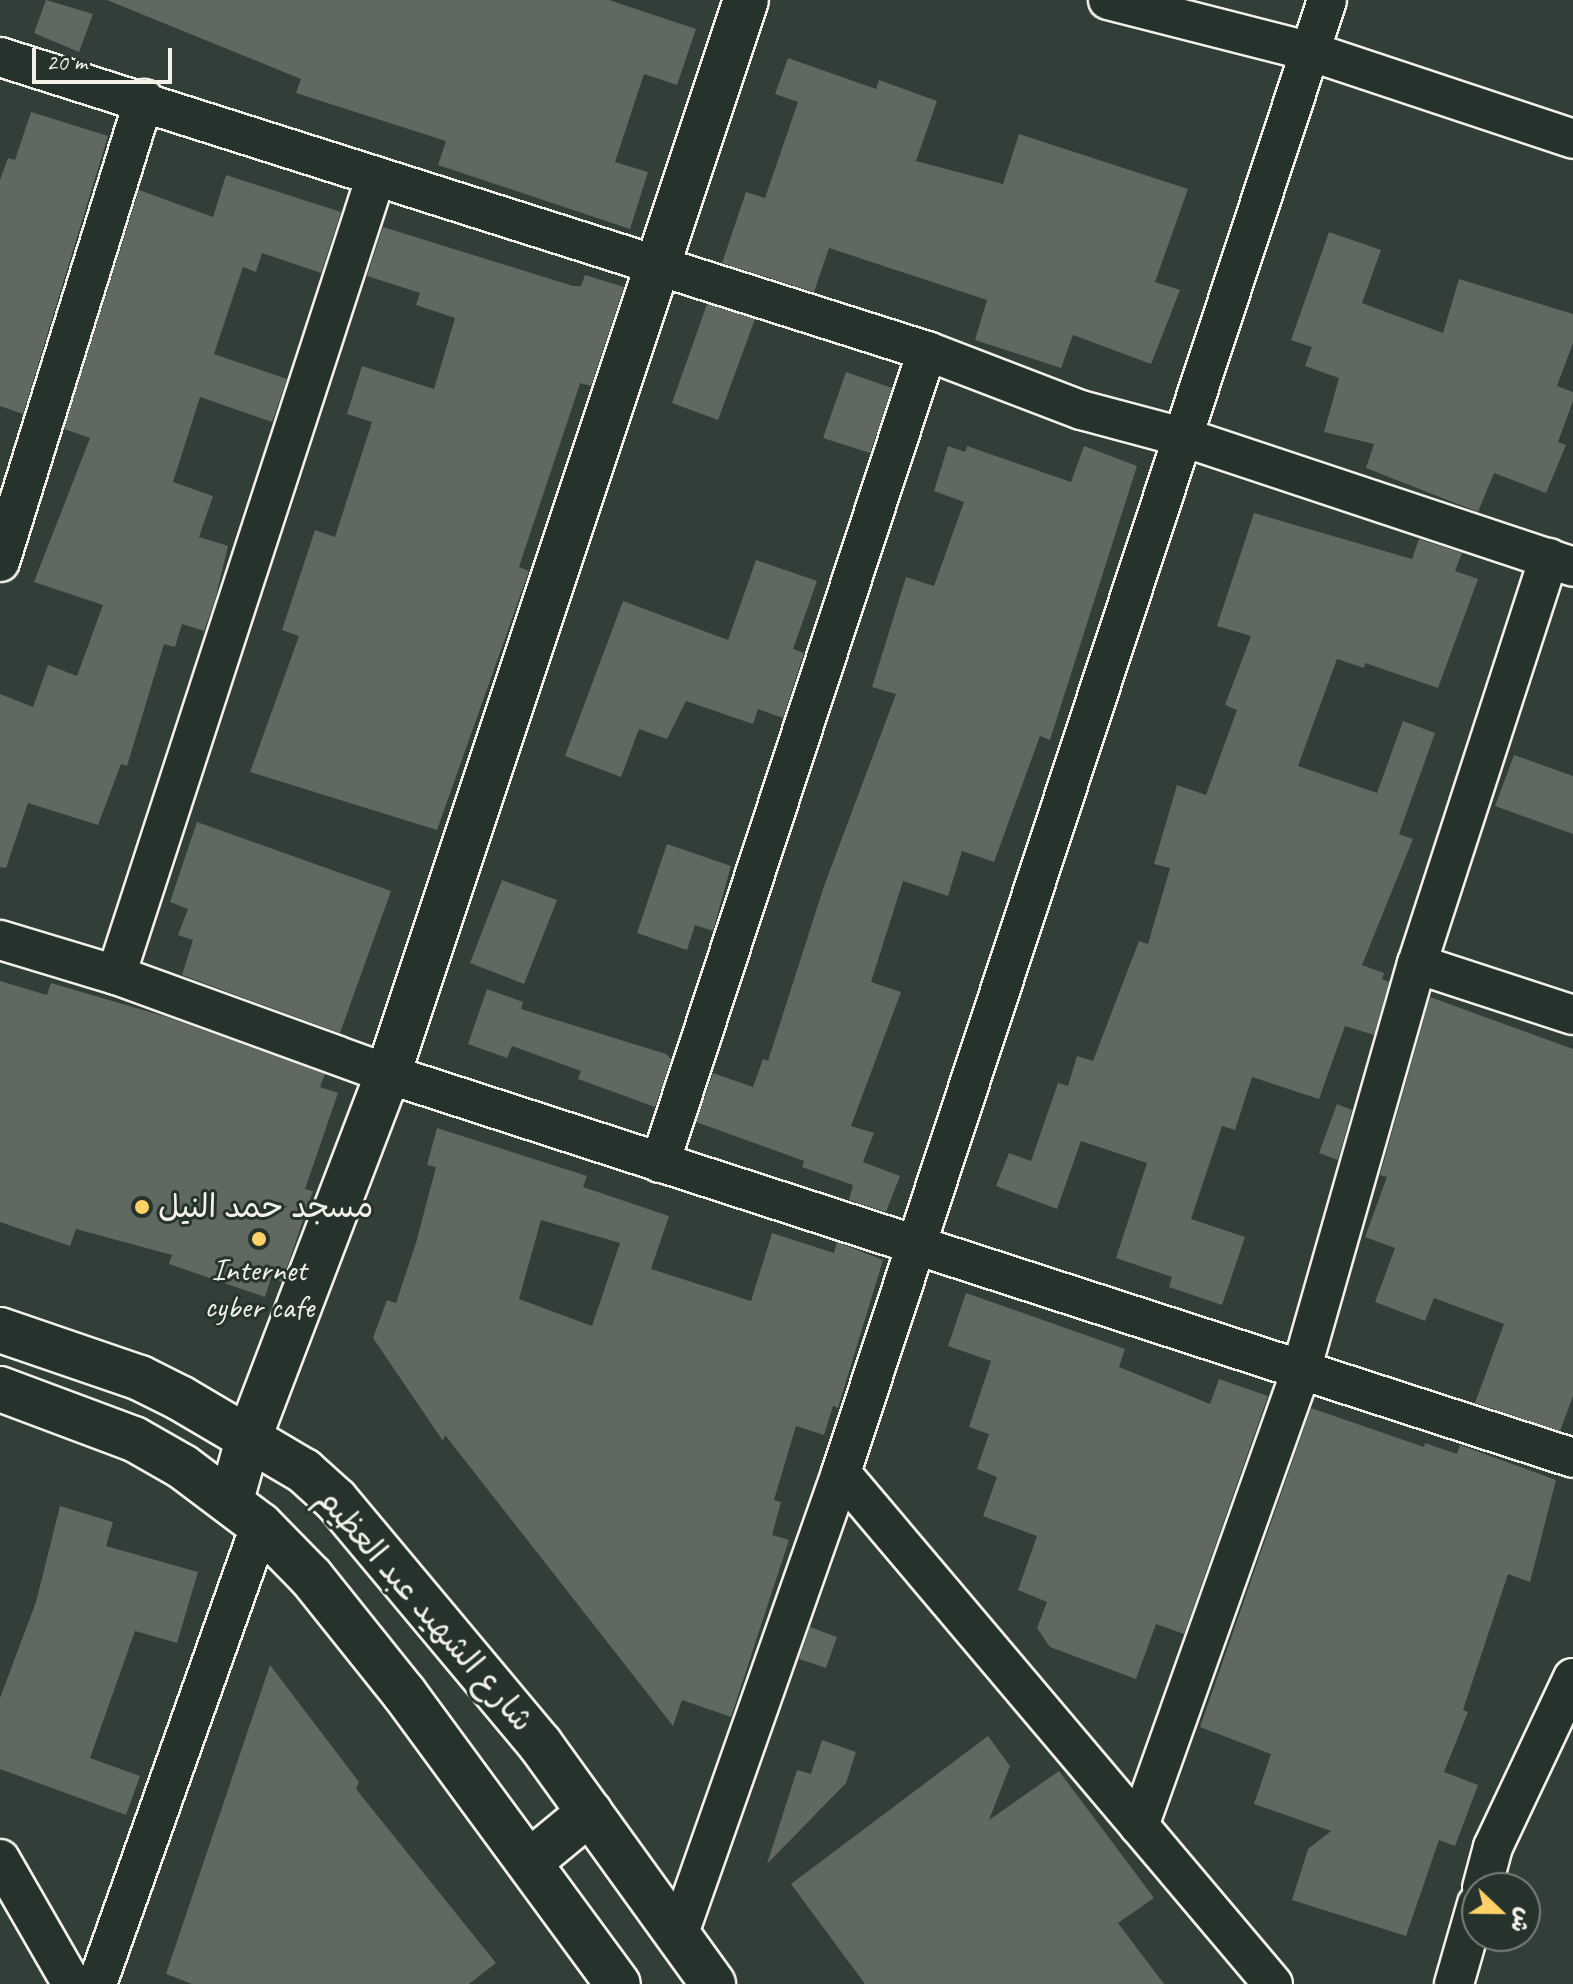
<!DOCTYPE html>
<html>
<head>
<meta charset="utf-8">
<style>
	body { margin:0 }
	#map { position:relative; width:1573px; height:1984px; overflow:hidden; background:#323e38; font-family:Caveat,"Playpen Sans Arabic",sans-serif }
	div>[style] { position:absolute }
	.building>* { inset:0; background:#5f6861 }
	.roads { filter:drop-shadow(2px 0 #f4f1e8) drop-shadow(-2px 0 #f4f1e8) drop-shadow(0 2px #f4f1e8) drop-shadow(0 -2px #f4f1e8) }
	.street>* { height:38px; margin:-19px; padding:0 19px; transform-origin:19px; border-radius:19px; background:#26332d }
	.secondary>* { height:44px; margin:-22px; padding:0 22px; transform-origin:22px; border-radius:22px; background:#26332d }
	.dots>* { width:22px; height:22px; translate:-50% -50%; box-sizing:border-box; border:4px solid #26332d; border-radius:50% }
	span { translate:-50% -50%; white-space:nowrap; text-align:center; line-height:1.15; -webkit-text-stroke:6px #26332d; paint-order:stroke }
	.poi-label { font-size:32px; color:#f4f1e8 }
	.left { translate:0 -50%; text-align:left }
	.street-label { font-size:32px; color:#f4f1e8 }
	.north { position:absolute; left:1461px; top:1872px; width:80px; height:80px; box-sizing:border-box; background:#26332d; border:2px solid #787f78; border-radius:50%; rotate:112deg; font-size:22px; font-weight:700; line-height:32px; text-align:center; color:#f4f1e8 }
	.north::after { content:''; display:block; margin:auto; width:28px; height:36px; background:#ffd166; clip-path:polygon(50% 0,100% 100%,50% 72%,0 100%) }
	.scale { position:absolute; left:32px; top:48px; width:140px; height:36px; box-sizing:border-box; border:4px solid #f4f1e8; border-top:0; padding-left:10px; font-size:24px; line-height:28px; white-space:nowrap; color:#f4f1e8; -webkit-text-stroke:6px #26332d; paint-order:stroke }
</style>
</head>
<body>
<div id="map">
	<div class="building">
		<i style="clip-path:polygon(46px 0,93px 14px,79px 52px,34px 33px)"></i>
		<i style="clip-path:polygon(107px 0,609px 0,696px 29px,677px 85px,644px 74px,615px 162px,648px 172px,630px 229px,438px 165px,446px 141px,296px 93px,301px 79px)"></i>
		<i style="clip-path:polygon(788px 58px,876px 89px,879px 80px,937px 101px,916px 161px,1003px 184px,1019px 134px,1188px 189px,1155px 282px,1180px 290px,1151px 364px,1073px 335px,1061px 368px,975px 340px,987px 300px,829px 248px,814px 292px,722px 263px,746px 192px,765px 198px,798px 102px,775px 94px)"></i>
		<i style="clip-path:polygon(31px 112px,108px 136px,23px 414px,0 406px,0 180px,8px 158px,15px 160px)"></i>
		<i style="clip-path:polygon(226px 175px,341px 212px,321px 273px,262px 253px,256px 272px,243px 267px,214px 354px,287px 379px,272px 422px,200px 397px,173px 482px,213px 496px,199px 537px,228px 546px,215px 600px,204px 631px,182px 624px,175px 647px,164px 644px,127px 766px,121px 764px,98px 825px,28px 803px,6px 868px,0 867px,0 694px,33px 707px,48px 665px,77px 676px,103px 605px,34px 582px,90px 438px,64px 429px,139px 190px,213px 217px)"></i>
		<i style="clip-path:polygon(383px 227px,573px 286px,581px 286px,585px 275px,624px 287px,591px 386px,580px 383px,574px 402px,519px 567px,529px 571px,437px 830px,250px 772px,299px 636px,282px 630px,315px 530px,335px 537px,372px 422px,347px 414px,362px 366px,434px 389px,455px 318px,416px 305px,420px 293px,367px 276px)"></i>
		<i style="clip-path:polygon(1329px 232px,1381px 250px,1362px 303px,1443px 333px,1459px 279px,1573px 314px,1573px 343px,1557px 386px,1573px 392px,1573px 401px,1558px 442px,1566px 445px,1546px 493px,1494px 473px,1478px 512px,1366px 468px,1374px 444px,1324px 432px,1339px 378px,1305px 366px,1312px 347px,1291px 340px)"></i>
		<i style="clip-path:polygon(707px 304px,755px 319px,718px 420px,672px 403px)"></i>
		<i style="clip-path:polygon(846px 372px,892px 388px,870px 453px,823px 438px)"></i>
		<i style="clip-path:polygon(948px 446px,965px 452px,967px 446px,1071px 482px,1084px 446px,1137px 466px,1050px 740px,1040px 736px,994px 862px,962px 851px,948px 896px,903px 881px,871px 982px,901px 992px,851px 1126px,874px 1133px,863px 1162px,900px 1176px,886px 1212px,849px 1200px,853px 1185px,802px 1167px,804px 1161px,696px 1122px,713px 1073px,753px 1087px,763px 1059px,768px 1061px,824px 886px,896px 694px,872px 687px,906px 577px,934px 586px,964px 502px,934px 491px)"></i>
		<i style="clip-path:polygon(1254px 513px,1412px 559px,1419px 539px,1462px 553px,1455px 571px,1478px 579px,1438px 688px,1365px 663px,1364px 668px,1337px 659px,1298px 766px,1377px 793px,1403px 721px,1435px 733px,1399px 834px,1413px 839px,1362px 965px,1384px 973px,1382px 979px,1389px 982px,1374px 1035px,1345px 1026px,1319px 1099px,1252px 1077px,1235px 1130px,1222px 1126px,1191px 1219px,1245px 1237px,1222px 1305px,1169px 1287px,1172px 1277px,1116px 1258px,1147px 1163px,1081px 1141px,1057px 1209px,996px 1186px,1009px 1153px,1031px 1161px,1058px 1083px,1068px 1086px,1077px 1056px,1093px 1061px,1139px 941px,1148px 944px,1170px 868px,1154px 864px,1177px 785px,1206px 795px,1237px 710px,1225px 705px,1251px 636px,1217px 626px)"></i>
		<i style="clip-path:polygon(756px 560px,817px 581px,793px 649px,804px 653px,783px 718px,758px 709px,753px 724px,686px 701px,667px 739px,639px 729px,621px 777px,565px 756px,623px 601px,728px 640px)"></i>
		<i style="clip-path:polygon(1514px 755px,1573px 776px,1573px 834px,1495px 806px)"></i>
		<i style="clip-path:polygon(197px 822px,391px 891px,340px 1033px,182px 975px,193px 940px,178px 935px,188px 909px,170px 902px)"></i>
		<i style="clip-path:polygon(667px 844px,731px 866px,713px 931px,695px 925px,687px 950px,637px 933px)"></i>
		<i style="clip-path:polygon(502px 880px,557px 900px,524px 984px,470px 963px)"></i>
		<i style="clip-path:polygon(0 981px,47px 995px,51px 983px,167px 1017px,325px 1074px,320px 1087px,338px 1093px,305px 1189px,313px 1191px,282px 1282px,271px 1278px,265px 1297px,169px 1264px,172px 1255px,76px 1229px,70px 1246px,0 1222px)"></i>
		<i style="clip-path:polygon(487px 989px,523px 1002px,521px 1009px,666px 1054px,671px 1059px,655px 1107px,578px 1079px,581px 1071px,512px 1046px,507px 1058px,468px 1044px)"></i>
		<i style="clip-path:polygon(1430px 997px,1573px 1049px,1573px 1396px,1560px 1431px,1475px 1403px,1504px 1324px,1434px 1298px,1425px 1321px,1375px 1302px,1395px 1248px,1365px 1237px,1387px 1177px,1380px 1175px)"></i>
		<i style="clip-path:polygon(1337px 1104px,1352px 1110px,1338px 1160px,1319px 1153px)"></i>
		<i style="clip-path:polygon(evenodd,437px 1128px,587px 1176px,583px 1187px,669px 1216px,651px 1269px,751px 1301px,772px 1233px,834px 1253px,837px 1242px,883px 1260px,838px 1408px,833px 1406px,824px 1435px,796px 1426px,774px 1500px,781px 1502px,772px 1535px,789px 1540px,731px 1717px,682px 1700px,673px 1726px,445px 1435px,443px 1441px,373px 1338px,387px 1300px,396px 1303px,416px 1243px,436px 1167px,427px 1165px,437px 1128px,541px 1220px,620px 1243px,592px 1326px,519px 1299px,541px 1220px)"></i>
		<i style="clip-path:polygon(966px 1293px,1125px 1349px,1119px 1367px,1210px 1404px,1219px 1379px,1268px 1396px,1184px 1634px,1156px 1624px,1136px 1679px,1050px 1647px,1037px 1628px,1047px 1602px,1018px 1590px,1037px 1536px,983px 1516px,997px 1477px,977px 1469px,989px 1434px,969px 1427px,991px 1361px,948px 1346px)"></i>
		<i style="clip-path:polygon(1311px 1408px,1424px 1447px,1425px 1443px,1457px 1454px,1460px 1445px,1556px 1480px,1530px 1582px,1508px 1574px,1463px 1710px,1468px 1712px,1444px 1772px,1478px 1785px,1455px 1846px,1439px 1840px,1406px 1936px,1292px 1900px,1308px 1849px,1331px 1831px,1254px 1804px,1271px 1754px,1200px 1727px)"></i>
		<i style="clip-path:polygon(60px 1506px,113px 1522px,106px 1546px,198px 1572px,177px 1643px,135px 1631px,90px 1758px,140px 1776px,126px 1815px,0 1769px,0 1698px,36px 1602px)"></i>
		<i style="clip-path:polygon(810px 1627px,837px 1637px,826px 1668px,799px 1659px)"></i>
		<i style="clip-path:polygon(270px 1665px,359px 1782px,356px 1789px,496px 1963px,469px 1984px,192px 1984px,166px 1974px)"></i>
		<i style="clip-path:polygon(988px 1736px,1010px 1766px,989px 1820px,1059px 1771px,1154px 1898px,1118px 1923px,1164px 1984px,865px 1984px,791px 1884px)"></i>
		<i style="clip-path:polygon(822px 1740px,856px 1752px,846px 1783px,767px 1864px,797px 1770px,811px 1774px)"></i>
	</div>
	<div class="roads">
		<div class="street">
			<i style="left:1108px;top:0;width:211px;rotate:14.3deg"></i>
			<i style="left:1312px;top:52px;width:275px;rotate:18.4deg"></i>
			<i style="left:0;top:57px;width:973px;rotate:17.6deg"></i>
			<i style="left:927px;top:351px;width:165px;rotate:21deg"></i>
			<i style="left:1081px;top:410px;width:109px;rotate:14.9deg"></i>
			<i style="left:1186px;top:438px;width:408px;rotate:18.4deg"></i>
			<i style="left:0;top:562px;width:485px;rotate:-72.7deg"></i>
			<i style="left:0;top:940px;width:121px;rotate:16.8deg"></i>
			<i style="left:116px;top:975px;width:289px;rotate:20deg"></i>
			<i style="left:388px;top:1074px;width:1246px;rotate:17.95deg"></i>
			<i style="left:1417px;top:964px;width:164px;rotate:18.1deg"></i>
			<i style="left:116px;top:975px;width:840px;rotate:-71.97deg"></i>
			<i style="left:660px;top:1163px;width:855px;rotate:-71.8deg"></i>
			<i style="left:841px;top:1473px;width:669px;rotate:49.79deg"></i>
			<i style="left:1139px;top:1826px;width:487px;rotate:-70.4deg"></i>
			<i style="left:1302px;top:1367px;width:419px;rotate:-74.1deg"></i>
			<i style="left:1417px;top:964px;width:427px;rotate:-72deg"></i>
			<i style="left:0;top:1859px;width:144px;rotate:60.1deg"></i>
			<i style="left:1482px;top:1888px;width:42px;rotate:-75deg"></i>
			<i style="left:1493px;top:1847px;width:187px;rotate:-64.7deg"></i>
			<i style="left:678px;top:1936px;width:491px;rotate:-70.6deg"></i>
			<i style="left:841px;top:1473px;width:1551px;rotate:-71.74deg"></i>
			<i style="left:97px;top:1984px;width:487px;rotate:-70.4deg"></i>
			<i style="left:1454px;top:1984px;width:83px;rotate:-74deg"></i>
		</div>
		<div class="secondary">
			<i style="left:0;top:1330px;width:148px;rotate:18.9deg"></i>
			<i style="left:140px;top:1378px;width:45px;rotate:26.6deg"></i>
			<i style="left:180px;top:1398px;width:144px;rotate:30.5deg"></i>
			<i style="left:304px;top:1471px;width:43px;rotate:42.2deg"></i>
			<i style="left:336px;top:1500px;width:318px;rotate:50.1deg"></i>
			<i style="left:540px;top:1744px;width:296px;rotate:54.2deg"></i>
			<i style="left:0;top:1389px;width:143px;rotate:20.5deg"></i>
			<i style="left:134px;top:1439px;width:56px;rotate:29.7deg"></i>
			<i style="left:183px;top:1467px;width:96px;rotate:37deg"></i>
			<i style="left:260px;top:1525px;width:73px;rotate:45.6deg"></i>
			<i style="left:311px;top:1577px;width:149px;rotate:51.3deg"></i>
			<i style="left:404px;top:1693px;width:361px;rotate:53.7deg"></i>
			<i style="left:231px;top:1500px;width:62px;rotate:-74.2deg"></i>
			<i style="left:248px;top:1440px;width:392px;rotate:-69.1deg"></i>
			<i style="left:388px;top:1074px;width:1132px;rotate:-71.57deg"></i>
			<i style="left:532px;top:1860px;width:75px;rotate:-39.6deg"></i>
		</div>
	</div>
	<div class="dots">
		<i style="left:142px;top:1207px;background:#ffd166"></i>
		<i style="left:259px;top:1239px;background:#ffd166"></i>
	</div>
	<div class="poi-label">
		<span class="left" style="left:158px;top:1207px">مسجد حمد النيل</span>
		<span style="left:259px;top:1289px">Internet<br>cyber cafe</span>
	</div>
	<div class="street-label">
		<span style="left:425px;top:1610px;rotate:49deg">شارع الشهيد عبد العظيم</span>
	</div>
	<div class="north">ش</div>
	<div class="scale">20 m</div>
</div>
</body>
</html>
